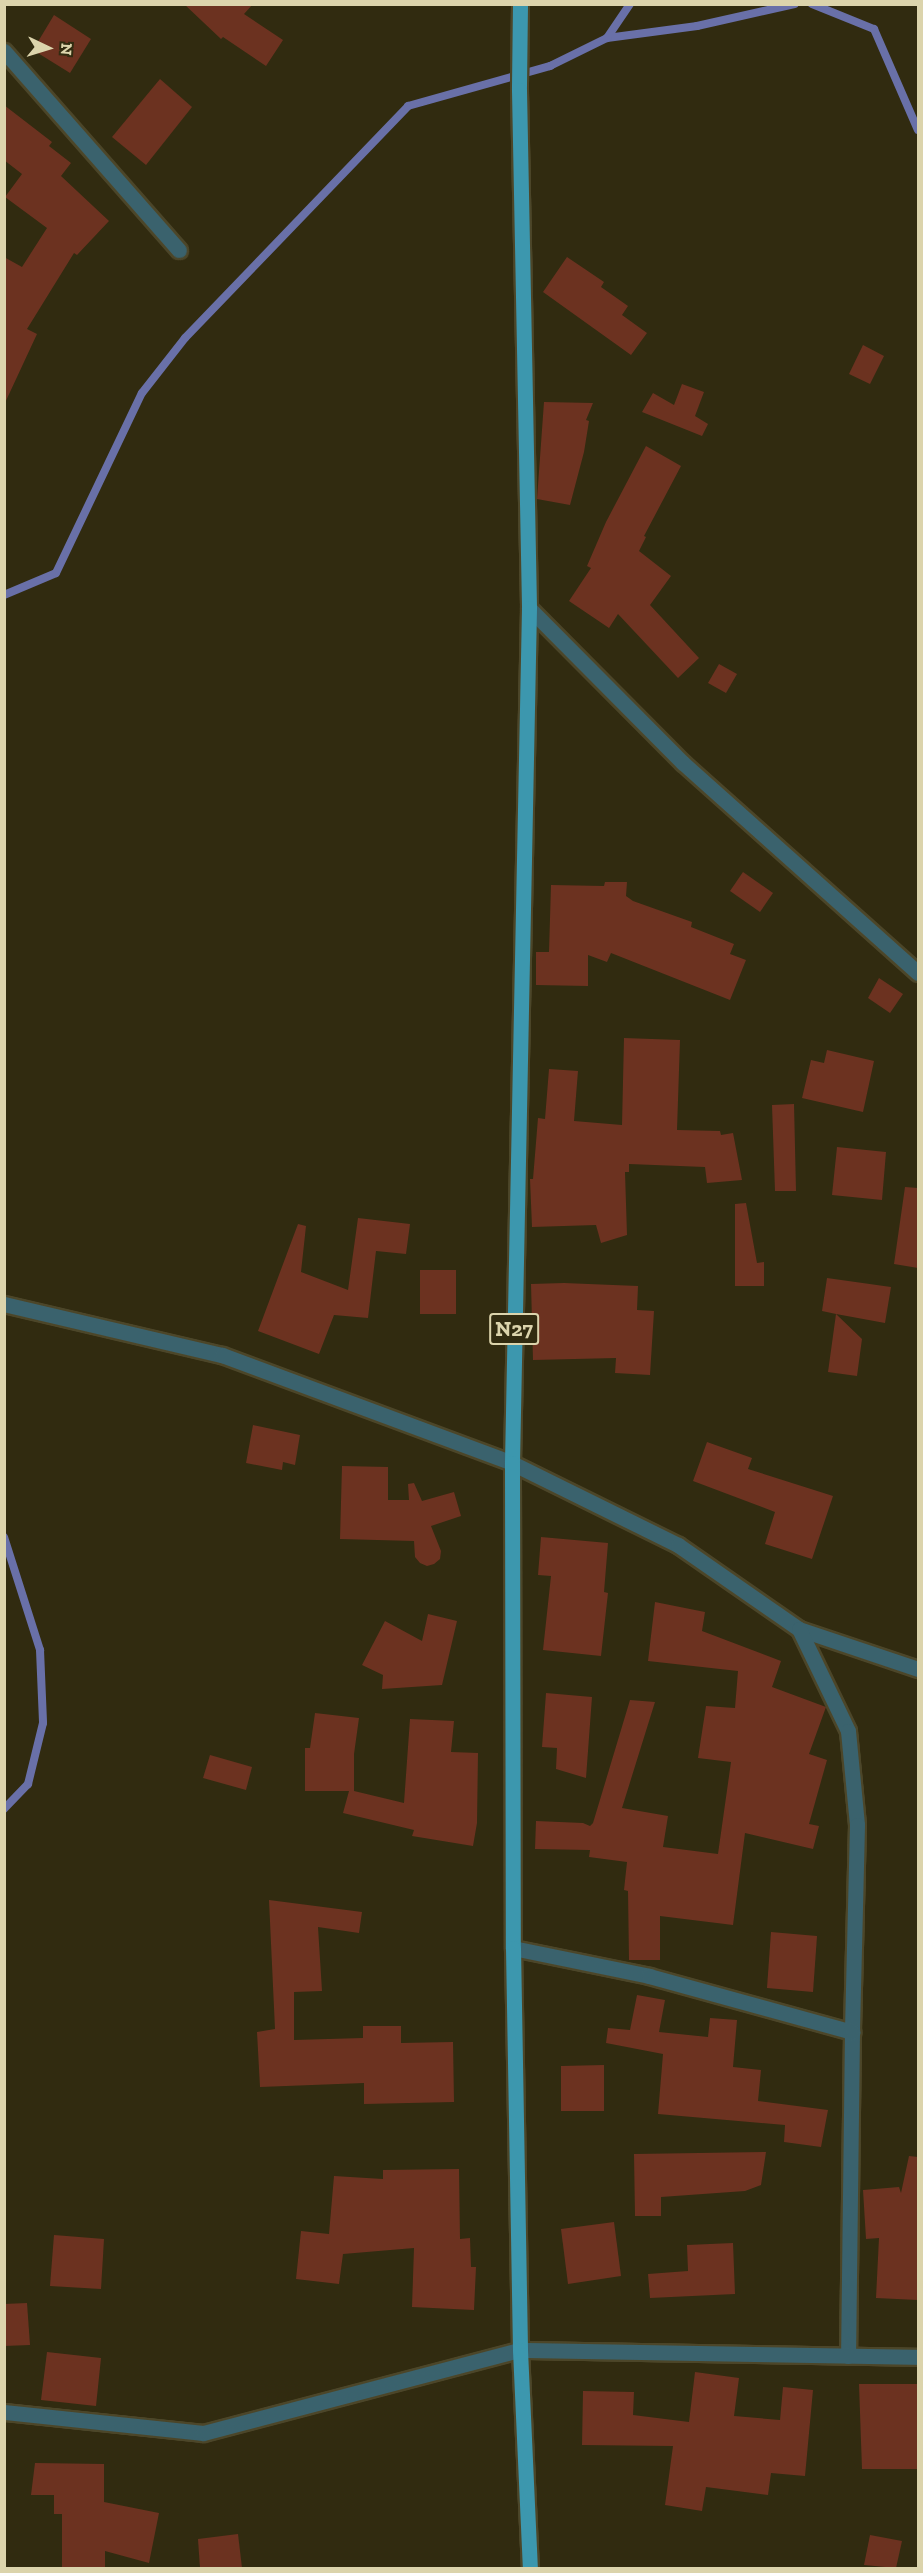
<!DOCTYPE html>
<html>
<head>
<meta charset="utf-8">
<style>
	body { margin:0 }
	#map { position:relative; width:923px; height:2573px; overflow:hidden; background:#312b10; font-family:"Zilla Slab",serif }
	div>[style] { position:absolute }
	.stream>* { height:8px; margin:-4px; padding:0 4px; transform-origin:4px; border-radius:4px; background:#6970a8 }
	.building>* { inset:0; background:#6c3220 }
	.roads { filter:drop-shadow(2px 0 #4c4629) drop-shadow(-2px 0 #4c4629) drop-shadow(0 2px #4c4629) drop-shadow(0 -2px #4c4629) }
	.minor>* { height:15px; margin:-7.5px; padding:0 7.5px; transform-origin:7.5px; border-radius:7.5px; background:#3a626d }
	.tertiary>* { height:15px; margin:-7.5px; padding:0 7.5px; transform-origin:7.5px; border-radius:7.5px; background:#3a626d }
	.primary>* { height:15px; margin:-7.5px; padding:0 7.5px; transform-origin:7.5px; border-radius:7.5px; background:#3c97ae }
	span { translate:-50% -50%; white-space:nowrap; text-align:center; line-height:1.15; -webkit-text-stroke:4.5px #312b10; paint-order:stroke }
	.shield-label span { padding:2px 4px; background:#312b10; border:2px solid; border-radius:4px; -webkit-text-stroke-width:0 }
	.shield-label { font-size:21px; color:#dcd4ac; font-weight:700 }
	.frame { position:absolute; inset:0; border:6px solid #dcd4ac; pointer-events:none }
	.north { position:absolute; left:18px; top:18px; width:60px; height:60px; -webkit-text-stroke:4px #312b10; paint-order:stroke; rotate:94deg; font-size:16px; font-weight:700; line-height:24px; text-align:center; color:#dcd4ac }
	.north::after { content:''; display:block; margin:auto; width:21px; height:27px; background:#dcd4ac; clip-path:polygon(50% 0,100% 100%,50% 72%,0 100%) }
</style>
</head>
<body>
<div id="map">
	<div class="stream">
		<i style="left:812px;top:4px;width:67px;rotate:22deg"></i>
		<i style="left:874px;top:29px;width:110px;rotate:66.5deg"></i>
		<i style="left:607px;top:38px;width:91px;rotate:-7.6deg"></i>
		<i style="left:697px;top:26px;width:100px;rotate:-12.7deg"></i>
		<i style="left:4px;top:595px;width:56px;rotate:-22.9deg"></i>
		<i style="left:56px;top:573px;width:199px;rotate:-64.5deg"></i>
		<i style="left:142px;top:393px;width:70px;rotate:-52deg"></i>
		<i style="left:185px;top:338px;width:322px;rotate:-46.1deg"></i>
		<i style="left:408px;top:106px;width:148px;rotate:-15.7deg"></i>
		<i style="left:550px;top:66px;width:64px;rotate:-26.2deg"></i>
		<i style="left:607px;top:38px;width:41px;rotate:-55.9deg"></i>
		<i style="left:4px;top:1537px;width:119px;rotate:72.3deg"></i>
		<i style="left:40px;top:1650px;width:73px;rotate:87.6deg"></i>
		<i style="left:43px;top:1723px;width:63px;rotate:103.8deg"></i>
		<i style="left:28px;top:1784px;width:35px;rotate:134deg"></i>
	</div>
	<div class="building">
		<i style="clip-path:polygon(184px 4px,253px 4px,244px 14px,283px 40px,266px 66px,223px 37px,221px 39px)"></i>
		<i style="clip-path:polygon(54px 15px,91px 39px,70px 73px,33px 50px)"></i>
		<i style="clip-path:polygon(160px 79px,192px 107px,146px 165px,112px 137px)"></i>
		<i style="clip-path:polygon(4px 105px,52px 142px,49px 146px,71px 163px,61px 176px,109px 221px,77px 255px,74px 253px,27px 329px,37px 334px,4px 405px,4px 257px,22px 267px,47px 228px,5px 197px,22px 174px,4px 160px)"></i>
		<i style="clip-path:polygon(567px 257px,604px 282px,601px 287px,628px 306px,622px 315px,647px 333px,631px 355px,543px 292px)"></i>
		<i style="clip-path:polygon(863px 345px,884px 356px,870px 384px,849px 374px)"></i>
		<i style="clip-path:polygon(682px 384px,704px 392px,695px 416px,708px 424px,702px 436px,642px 412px,653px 393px,674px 405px)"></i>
		<i style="clip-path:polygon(544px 402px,593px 403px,586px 420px,589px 421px,584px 452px,570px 505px,537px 499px)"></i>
		<i style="clip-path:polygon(646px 446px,681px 466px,644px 536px,646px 537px,639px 551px,671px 576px,650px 605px,699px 658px,678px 678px,618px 614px,609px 628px,569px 601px,591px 568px,587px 566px,606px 522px)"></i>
		<i style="clip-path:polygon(719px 664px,737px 674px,726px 693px,708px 683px)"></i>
		<i style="clip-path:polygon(743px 872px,773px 893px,760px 912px,730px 891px)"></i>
		<i style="clip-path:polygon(605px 882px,627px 882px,626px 896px,633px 901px,692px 922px,691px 927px,734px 944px,730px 954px,746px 960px,730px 1000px,611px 953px,607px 962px,588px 955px,588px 986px,536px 985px,536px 952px,549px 952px,551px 885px,604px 886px)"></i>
		<i style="clip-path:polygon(879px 978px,903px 994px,890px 1013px,868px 998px)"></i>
		<i style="clip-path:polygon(624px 1038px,680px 1040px,677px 1130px,720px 1131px,721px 1135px,733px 1133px,742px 1180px,707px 1183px,705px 1167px,629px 1164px,629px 1172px,625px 1172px,627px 1235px,601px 1243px,596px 1225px,532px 1227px,530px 1179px,533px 1179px,538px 1118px,545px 1119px,549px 1069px,578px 1071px,574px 1121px,622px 1125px)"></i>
		<i style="clip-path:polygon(827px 1050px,874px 1061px,863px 1112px,802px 1098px,811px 1060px,824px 1063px)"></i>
		<i style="clip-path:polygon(794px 1104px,796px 1191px,775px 1191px,772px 1105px)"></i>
		<i style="clip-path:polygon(837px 1147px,886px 1152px,882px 1200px,832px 1195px)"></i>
		<i style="clip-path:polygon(905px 1187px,918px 1188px,918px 1268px,894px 1264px)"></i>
		<i style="clip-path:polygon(746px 1203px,757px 1263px,764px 1262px,764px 1286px,735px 1286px,735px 1204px)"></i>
		<i style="clip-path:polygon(358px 1218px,410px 1224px,406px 1254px,376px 1251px,368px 1318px,334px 1315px,319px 1354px,258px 1331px,298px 1224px,306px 1226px,301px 1272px,348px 1290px)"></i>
		<i style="clip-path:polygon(420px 1270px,456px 1270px,456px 1314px,420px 1314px)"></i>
		<i style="clip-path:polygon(827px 1278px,891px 1287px,885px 1323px,836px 1314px,862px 1339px,857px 1376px,828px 1372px,836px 1314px,822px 1311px)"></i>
		<i style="clip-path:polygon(564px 1283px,638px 1286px,637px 1310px,654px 1311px,650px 1375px,615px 1373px,616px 1358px,533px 1360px,531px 1284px)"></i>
		<i style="clip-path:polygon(253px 1425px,300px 1435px,295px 1465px,283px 1462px,282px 1470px,246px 1463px)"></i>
		<i style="clip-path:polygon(707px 1442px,752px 1458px,748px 1469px,833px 1496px,812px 1559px,765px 1544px,775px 1512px,693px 1481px)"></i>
		<i style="clip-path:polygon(342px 1466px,388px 1467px,388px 1500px,409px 1500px,408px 1484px,414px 1483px,422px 1501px,454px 1492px,461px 1516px,431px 1526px,441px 1551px,440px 1559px,434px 1564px,427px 1566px,420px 1563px,415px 1557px,414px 1541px,340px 1539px)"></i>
		<i style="clip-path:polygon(541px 1537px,608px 1543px,604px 1592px,608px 1593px,601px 1656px,543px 1650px,551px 1576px,538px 1575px)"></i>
		<i style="clip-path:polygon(655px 1602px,705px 1612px,702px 1631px,781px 1661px,772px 1687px,826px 1707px,809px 1754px,827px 1760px,809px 1824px,819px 1826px,813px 1849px,745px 1833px,733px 1925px,660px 1916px,660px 1960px,629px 1960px,628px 1891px,624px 1890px,627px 1862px,589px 1857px,590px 1850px,535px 1849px,536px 1821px,583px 1823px,590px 1826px,593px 1823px,630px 1700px,655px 1702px,622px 1808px,668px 1816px,663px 1847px,718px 1854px,731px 1762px,698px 1758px,706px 1706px,735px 1708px,738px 1671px,648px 1661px)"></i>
		<i style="clip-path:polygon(428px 1614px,457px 1621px,442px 1685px,382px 1689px,383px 1675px,362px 1665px,385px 1621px,422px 1641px)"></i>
		<i style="clip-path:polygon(546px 1693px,592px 1697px,586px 1778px,556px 1769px,557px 1748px,542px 1747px)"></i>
		<i style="clip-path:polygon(315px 1713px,359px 1718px,354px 1754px,354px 1791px,404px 1803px,410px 1719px,454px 1721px,451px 1752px,478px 1753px,477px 1823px,473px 1846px,412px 1836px,414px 1830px,343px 1813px,349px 1791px,305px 1791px,305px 1748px,310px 1748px)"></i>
		<i style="clip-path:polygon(210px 1755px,252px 1767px,246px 1790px,203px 1778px)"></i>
		<i style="clip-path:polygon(269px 1900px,362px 1912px,359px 1933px,318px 1927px,322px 1991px,294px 1992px,294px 2040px,363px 2038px,363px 2026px,401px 2026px,401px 2043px,453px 2042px,454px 2102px,364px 2104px,364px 2083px,260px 2087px,257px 2032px,275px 2029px)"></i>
		<i style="clip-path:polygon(771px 1932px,817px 1936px,813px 1992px,767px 1988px)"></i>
		<i style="clip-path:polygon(637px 1995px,665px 2000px,659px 2032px,708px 2037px,710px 2018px,737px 2020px,733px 2067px,761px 2070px,758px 2101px,828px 2110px,821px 2147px,784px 2142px,785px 2125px,658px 2114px,663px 2054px,606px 2043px,608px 2028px,630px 2030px)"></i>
		<i style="clip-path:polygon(604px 2065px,604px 2111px,561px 2111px,561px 2066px)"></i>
		<i style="clip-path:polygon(766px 2152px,761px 2185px,745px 2191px,661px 2197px,661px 2216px,635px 2216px,634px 2154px)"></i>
		<i style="clip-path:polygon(909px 2156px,918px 2157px,918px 2300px,876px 2298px,879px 2238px,866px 2239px,863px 2190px,899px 2187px,901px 2193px)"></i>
		<i style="clip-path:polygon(459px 2169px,460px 2239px,470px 2238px,471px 2267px,476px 2267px,474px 2310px,412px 2307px,414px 2248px,343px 2254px,339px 2284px,296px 2279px,301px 2231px,329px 2234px,334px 2176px,383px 2179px,383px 2170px)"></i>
		<i style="clip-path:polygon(614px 2222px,621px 2276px,568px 2284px,561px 2229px)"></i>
		<i style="clip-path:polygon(54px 2235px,104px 2239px,101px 2289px,50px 2286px)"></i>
		<i style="clip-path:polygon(733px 2243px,735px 2294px,650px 2298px,648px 2274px,688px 2271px,687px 2245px)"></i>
		<i style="clip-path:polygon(27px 2303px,30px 2345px,4px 2346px,4px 2304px)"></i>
		<i style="clip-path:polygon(47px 2352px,101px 2358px,96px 2406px,41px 2400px)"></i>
		<i style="clip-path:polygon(695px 2372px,739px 2378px,734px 2416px,780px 2420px,783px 2387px,813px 2390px,805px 2476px,771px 2473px,768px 2495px,706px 2487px,702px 2511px,665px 2505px,673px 2446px,582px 2445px,583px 2391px,634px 2392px,633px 2415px,689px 2422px)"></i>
		<i style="clip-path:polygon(859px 2384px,918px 2384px,918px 2469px,862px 2469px)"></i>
		<i style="clip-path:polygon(35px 2463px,104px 2464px,104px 2502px,159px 2513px,149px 2563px,105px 2551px,105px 2568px,62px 2568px,62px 2514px,54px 2514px,54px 2495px,31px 2495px)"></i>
		<i style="clip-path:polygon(238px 2534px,242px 2568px,200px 2568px,198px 2539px)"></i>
		<i style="clip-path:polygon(870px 2535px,902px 2541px,896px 2568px,864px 2565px)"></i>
	</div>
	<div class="roads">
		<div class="minor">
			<i style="left:4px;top:51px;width:265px;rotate:48.7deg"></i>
			<i style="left:4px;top:1304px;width:224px;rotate:13.2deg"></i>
			<i style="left:222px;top:1355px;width:309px;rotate:20.4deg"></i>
			<i style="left:512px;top:1463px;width:185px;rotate:26.3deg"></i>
			<i style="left:678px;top:1545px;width:147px;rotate:34.8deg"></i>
			<i style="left:799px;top:1629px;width:126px;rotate:18.6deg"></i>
			<i style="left:799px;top:1629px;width:113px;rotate:64.3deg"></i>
			<i style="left:848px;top:1731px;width:94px;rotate:84.5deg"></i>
			<i style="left:857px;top:1825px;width:207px;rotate:91.4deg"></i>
			<i style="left:852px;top:2032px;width:324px;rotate:90.7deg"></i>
			<i style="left:513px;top:1948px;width:139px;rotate:11.6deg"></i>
			<i style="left:649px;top:1976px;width:211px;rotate:15.4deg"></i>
			<i style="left:4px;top:2412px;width:200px;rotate:6deg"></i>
			<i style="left:203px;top:2433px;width:328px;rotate:-14.7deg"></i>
			<i style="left:520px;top:2350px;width:398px;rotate:1deg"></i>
		</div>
		<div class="tertiary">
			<i style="left:529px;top:608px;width:218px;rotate:45.2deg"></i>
			<i style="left:683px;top:763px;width:315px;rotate:41.8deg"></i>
		</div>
		<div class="primary">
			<i style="left:520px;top:4px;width:86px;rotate:90.7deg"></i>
			<i style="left:519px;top:90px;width:518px;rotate:88.89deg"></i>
			<i style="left:529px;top:608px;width:855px;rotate:91.14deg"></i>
			<i style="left:512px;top:1463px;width:485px;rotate:89.9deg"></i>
			<i style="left:513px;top:1948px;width:402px;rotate:89deg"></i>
			<i style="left:520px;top:2350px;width:218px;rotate:87.4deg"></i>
		</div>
	</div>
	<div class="shield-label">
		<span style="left:514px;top:1329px">N27</span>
	</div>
	<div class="frame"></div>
	<div class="north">N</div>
</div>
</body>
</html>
